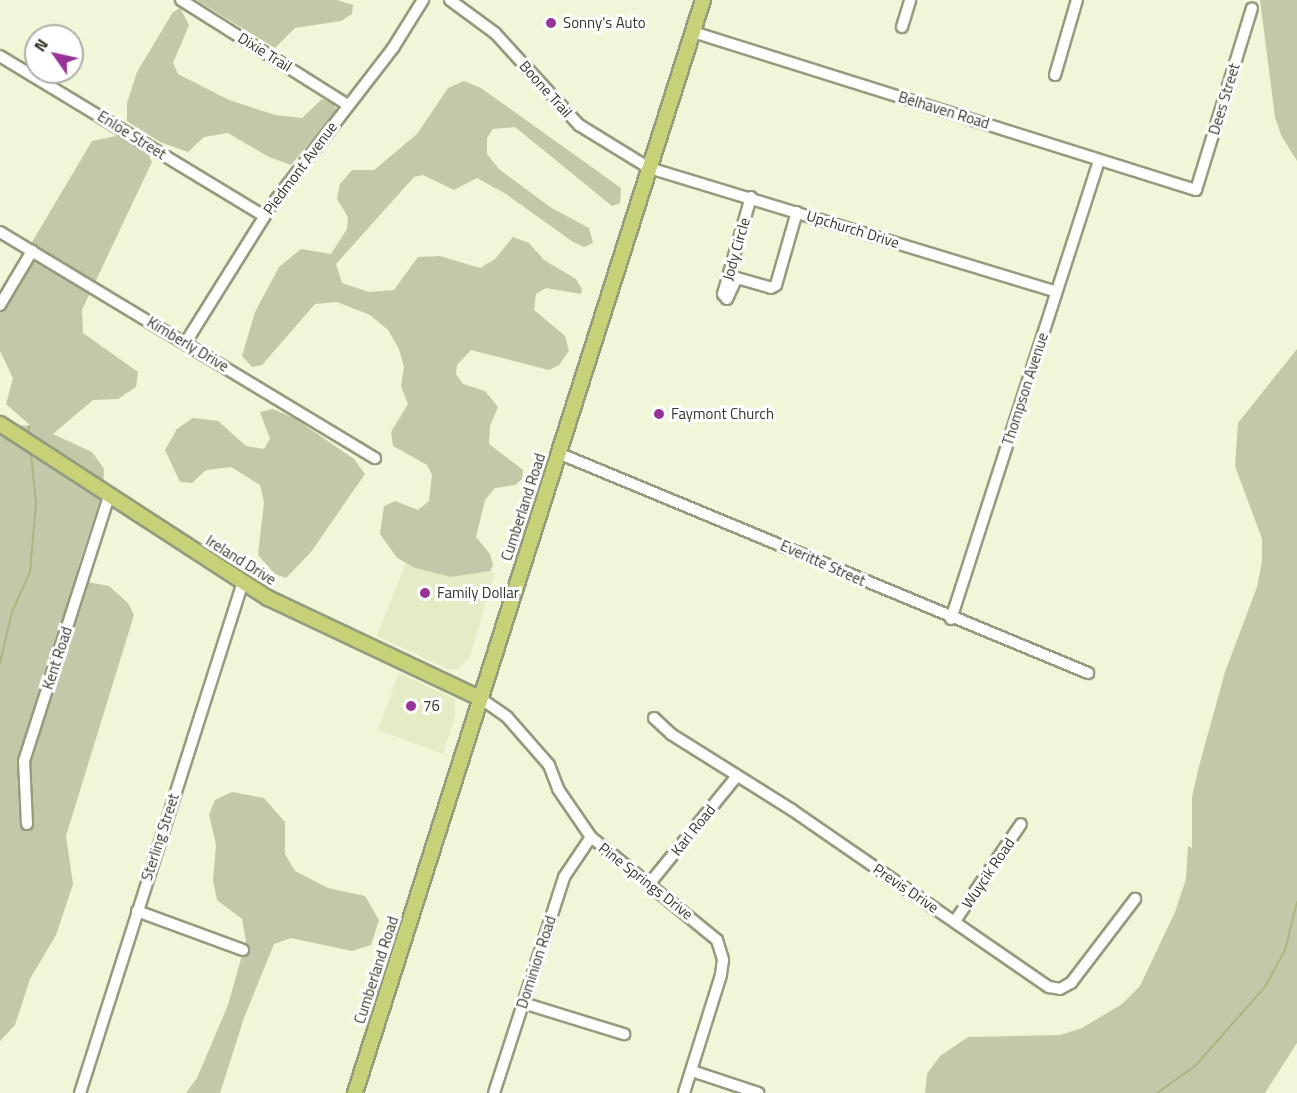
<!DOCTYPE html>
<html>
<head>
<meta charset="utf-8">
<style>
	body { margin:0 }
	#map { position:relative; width:1297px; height:1093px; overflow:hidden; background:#f0f6d7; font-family:"Titillium Web",sans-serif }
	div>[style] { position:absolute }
	.built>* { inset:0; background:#e4ecc6 }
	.green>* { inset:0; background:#c2c9a8 }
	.stream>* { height:2px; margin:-1px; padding:0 1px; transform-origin:1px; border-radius:1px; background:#abb580 }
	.roads { filter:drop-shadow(2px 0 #959b7e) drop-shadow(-2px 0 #959b7e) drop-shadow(0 2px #959b7e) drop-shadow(0 -2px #959b7e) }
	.minor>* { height:10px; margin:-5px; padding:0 5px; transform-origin:5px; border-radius:5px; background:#fff }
	.major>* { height:14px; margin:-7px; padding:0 7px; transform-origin:7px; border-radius:7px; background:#c7d178 }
	.dots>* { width:16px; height:16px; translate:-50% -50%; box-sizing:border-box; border:3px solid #fff; border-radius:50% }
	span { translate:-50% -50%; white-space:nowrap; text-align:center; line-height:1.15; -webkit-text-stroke:6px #fff; paint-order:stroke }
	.poi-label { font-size:15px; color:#35382c }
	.left { translate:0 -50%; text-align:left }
	.street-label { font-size:15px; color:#35382c }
	.north { position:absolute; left:24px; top:24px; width:60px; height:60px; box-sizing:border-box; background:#fff; border:2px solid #aeafab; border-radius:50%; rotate:304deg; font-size:16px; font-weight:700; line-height:24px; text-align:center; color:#35382c }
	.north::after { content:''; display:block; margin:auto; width:21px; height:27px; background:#983399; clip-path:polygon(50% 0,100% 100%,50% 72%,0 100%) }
</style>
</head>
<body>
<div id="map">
	<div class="built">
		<i style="clip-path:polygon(406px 562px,451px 577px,490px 571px,495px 573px,469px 659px,458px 669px,450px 670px,377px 636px)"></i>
		<i style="clip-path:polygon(399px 673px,455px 699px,455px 717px,443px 754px,378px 730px)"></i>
	</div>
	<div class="green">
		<i style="clip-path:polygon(196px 0,337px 0,353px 5px,352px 14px,341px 21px,295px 28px,275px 48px)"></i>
		<i style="clip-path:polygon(1260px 0,1297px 0,1297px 161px,1281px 135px,1275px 117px)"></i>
		<i style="clip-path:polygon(180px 8px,189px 25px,173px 63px,178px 74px,229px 100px,275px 115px,302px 118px,322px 99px,333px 103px,337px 111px,291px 165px,269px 157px,228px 133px,204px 137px,188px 152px,160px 142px,127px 121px,127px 103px,137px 72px,173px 12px)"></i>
		<i style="clip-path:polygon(464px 81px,481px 88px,621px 188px,620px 203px,612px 206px,515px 127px,493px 129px,487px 138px,487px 154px,499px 169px,550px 207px,589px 228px,593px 243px,584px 247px,573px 242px,506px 194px,477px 178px,454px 190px,423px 175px,414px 177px,336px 264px,342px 283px,369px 292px,394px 290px,418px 257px,440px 256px,480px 268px,495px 259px,513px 237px,529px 243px,544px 260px,576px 279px,582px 289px,581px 294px,546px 288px,536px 294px,534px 310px,565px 336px,569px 351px,559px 365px,549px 370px,471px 350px,457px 365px,456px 374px,463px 384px,485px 391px,498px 407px,490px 426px,489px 444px,523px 470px,522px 479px,515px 485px,495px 488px,485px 500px,476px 537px,490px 554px,493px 565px,490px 571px,451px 577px,415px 568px,397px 558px,380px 534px,384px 506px,395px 501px,418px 510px,429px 501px,432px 475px,427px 465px,393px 446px,391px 432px,408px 404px,401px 386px,404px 367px,399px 349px,388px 330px,370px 315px,337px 302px,315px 304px,262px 365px,252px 367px,242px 356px,255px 312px,279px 267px,301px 249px,331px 254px,347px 229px,348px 217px,337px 199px,340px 184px,352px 170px,374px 170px,417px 134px,448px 88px)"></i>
		<i style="clip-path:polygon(116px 136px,145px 148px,152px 162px,82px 310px,83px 333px,138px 372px,136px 387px,118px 399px,93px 400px,53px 434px,92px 452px,104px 469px,103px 490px,77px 570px,87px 582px,109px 586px,128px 603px,134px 615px,66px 836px,73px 884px,56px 935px,30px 979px,15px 1025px,0 1041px,0 424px,31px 426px,6px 404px,13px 378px,0 351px,0 296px,92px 141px)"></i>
		<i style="clip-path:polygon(1297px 349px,1297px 1043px,1265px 1093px,925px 1093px,927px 1074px,940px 1056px,968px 1037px,1060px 1035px,1082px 1028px,1122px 1004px,1140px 986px,1175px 912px,1186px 879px,1188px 846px,1192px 848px,1192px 797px,1198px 770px,1225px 672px,1257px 587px,1262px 561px,1262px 539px,1235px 466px,1238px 423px)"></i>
		<i style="clip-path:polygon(273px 409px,294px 418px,354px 459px,365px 474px,311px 552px,286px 578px,275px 574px,258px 555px,264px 502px,260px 485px,231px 467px,206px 470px,192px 483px,180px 482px,165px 450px,177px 429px,193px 418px,218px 421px,246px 446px,264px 449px,270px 439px,260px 412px)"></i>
		<i style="clip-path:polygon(232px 792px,264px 798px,285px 822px,285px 854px,295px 871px,328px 888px,365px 896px,379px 920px,371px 945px,352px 951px,291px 938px,274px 944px,244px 1018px,220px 1093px,186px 1093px,197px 1078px,228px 1005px,246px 941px,242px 919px,217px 900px,213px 880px,216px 845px,209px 814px,215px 800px)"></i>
	</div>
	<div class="stream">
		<i style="left:28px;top:434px;width:8px;rotate:-83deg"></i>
		<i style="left:0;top:663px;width:52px;rotate:-76.8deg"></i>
		<i style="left:12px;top:612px;width:44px;rotate:-65.8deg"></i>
		<i style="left:30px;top:572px;width:69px;rotate:-85deg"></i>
		<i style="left:36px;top:503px;width:50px;rotate:-95.7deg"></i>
		<i style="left:1157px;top:1093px;width:47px;rotate:-35.4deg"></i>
		<i style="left:1195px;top:1066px;width:106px;rotate:-48.5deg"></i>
		<i style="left:1265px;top:987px;width:42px;rotate:-61.6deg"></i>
		<i style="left:1285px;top:950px;width:49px;rotate:-76deg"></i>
	</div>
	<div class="roads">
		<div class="minor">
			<i style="left:181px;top:0;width:197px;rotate:32.2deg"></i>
			<i style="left:450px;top:0;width:56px;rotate:36.3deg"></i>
			<i style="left:495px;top:33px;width:125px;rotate:47.6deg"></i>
			<i style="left:579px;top:125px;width:82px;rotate:31.6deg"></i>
			<i style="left:649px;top:168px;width:425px;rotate:16.9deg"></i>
			<i style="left:902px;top:27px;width:28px;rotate:-73deg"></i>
			<i style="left:693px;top:32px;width:527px;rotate:17.44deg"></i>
			<i style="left:1196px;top:190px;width:190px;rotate:-72.9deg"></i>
			<i style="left:0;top:56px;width:309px;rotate:31.2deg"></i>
			<i style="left:1055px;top:75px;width:78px;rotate:-73.7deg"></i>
			<i style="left:751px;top:197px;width:101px;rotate:106.1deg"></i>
			<i style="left:723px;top:294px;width:6px;rotate:51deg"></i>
			<i style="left:727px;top:299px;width:23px;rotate:-65deg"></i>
			<i style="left:737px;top:278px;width:35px;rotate:16deg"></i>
			<i style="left:771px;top:288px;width:6px;rotate:-31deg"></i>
			<i style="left:776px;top:285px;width:76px;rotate:-74deg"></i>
			<i style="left:0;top:232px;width:438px;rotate:31.1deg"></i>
			<i style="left:0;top:305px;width:63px;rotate:-59.3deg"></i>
			<i style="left:186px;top:342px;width:160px;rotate:-58deg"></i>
			<i style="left:271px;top:206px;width:200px;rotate:-52.3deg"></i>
			<i style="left:393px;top:48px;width:57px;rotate:-58deg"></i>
			<i style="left:558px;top:453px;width:574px;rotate:22.54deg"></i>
			<i style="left:951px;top:619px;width:482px;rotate:-72.1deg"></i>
			<i style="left:480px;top:698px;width:33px;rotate:35deg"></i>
			<i style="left:507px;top:717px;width:64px;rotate:48.8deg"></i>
			<i style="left:549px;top:765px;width:26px;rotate:69deg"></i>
			<i style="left:558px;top:789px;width:58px;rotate:55.5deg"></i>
			<i style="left:591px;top:837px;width:163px;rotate:39.3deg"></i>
			<i style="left:717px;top:940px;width:21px;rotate:73deg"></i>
			<i style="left:723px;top:960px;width:15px;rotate:98deg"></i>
			<i style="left:721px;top:975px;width:124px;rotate:107.4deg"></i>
			<i style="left:654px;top:718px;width:23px;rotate:43deg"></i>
			<i style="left:671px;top:734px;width:143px;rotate:32.1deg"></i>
			<i style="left:792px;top:810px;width:312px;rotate:34.6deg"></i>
			<i style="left:1049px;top:987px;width:11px;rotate:10deg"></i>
			<i style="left:1060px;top:989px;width:13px;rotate:-29deg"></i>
			<i style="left:1071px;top:983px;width:106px;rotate:-52.7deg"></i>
			<i style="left:27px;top:824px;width:63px;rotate:-92.7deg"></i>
			<i style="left:24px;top:761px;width:278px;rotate:-72.2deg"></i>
			<i style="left:650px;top:883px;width:138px;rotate:-50.9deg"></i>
			<i style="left:137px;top:911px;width:113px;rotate:20.2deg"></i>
			<i style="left:955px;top:921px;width:117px;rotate:-55.8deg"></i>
			<i style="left:523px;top:1003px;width:106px;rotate:17.1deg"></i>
			<i style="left:692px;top:1071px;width:70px;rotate:18.4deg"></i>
			<i style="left:80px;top:1093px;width:536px;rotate:-72.31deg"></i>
			<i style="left:494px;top:1093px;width:227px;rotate:-72deg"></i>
			<i style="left:564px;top:877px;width:48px;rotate:-56deg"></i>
		</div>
		<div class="major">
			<i style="left:0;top:424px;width:320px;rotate:33deg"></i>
			<i style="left:268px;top:598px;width:234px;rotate:25.3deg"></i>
			<i style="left:355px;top:1093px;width:1147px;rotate:-72.34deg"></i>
		</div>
	</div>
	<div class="dots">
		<i style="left:551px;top:23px;background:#983399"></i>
		<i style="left:659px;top:414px;background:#983399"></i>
		<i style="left:425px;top:593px;background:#983399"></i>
		<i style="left:411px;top:706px;background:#983399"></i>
	</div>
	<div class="poi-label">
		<span class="left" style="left:563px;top:23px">Sonny's Auto</span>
		<span class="left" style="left:671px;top:414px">Faymont Church</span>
		<span class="left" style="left:437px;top:593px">Family Dollar</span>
		<span class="left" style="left:423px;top:706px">76</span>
	</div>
	<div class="street-label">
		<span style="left:265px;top:52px;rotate:32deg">Dixie Trail</span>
		<span style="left:546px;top:89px;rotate:48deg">Boone Trail</span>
		<span style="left:1224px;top:99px;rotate:-73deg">Dees Street</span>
		<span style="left:944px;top:110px;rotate:17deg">Belhaven Road</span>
		<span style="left:132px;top:135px;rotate:32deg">Enloe Street</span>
		<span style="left:300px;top:168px;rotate:-53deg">Piedmont Avenue</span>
		<span style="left:853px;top:229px;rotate:17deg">Upchurch Drive</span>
		<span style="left:736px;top:249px;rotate:-74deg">Jody Circle</span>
		<span style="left:188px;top:344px;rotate:31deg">Kimberly Drive</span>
		<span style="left:1025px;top:389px;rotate:-72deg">Thompson Avenue</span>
		<span style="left:523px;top:507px;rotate:-72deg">Cumberland Road</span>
		<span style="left:241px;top:560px;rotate:32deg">Ireland Drive</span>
		<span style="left:823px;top:563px;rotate:24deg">Everitte Street</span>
		<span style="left:57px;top:658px;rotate:-72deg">Kent Road</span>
		<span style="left:693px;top:830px;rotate:-51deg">Karl Road</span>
		<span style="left:160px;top:837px;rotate:-72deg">Sterling Street</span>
		<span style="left:988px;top:873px;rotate:-56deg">Wuycik Road</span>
		<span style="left:646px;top:881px;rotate:38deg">Pine Springs Drive</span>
		<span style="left:906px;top:888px;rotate:34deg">Previs Drive</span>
		<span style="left:536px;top:962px;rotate:-72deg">Dominion Road</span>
		<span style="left:376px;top:970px;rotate:-72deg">Cumberland Road</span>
	</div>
	<div class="north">N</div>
</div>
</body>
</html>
